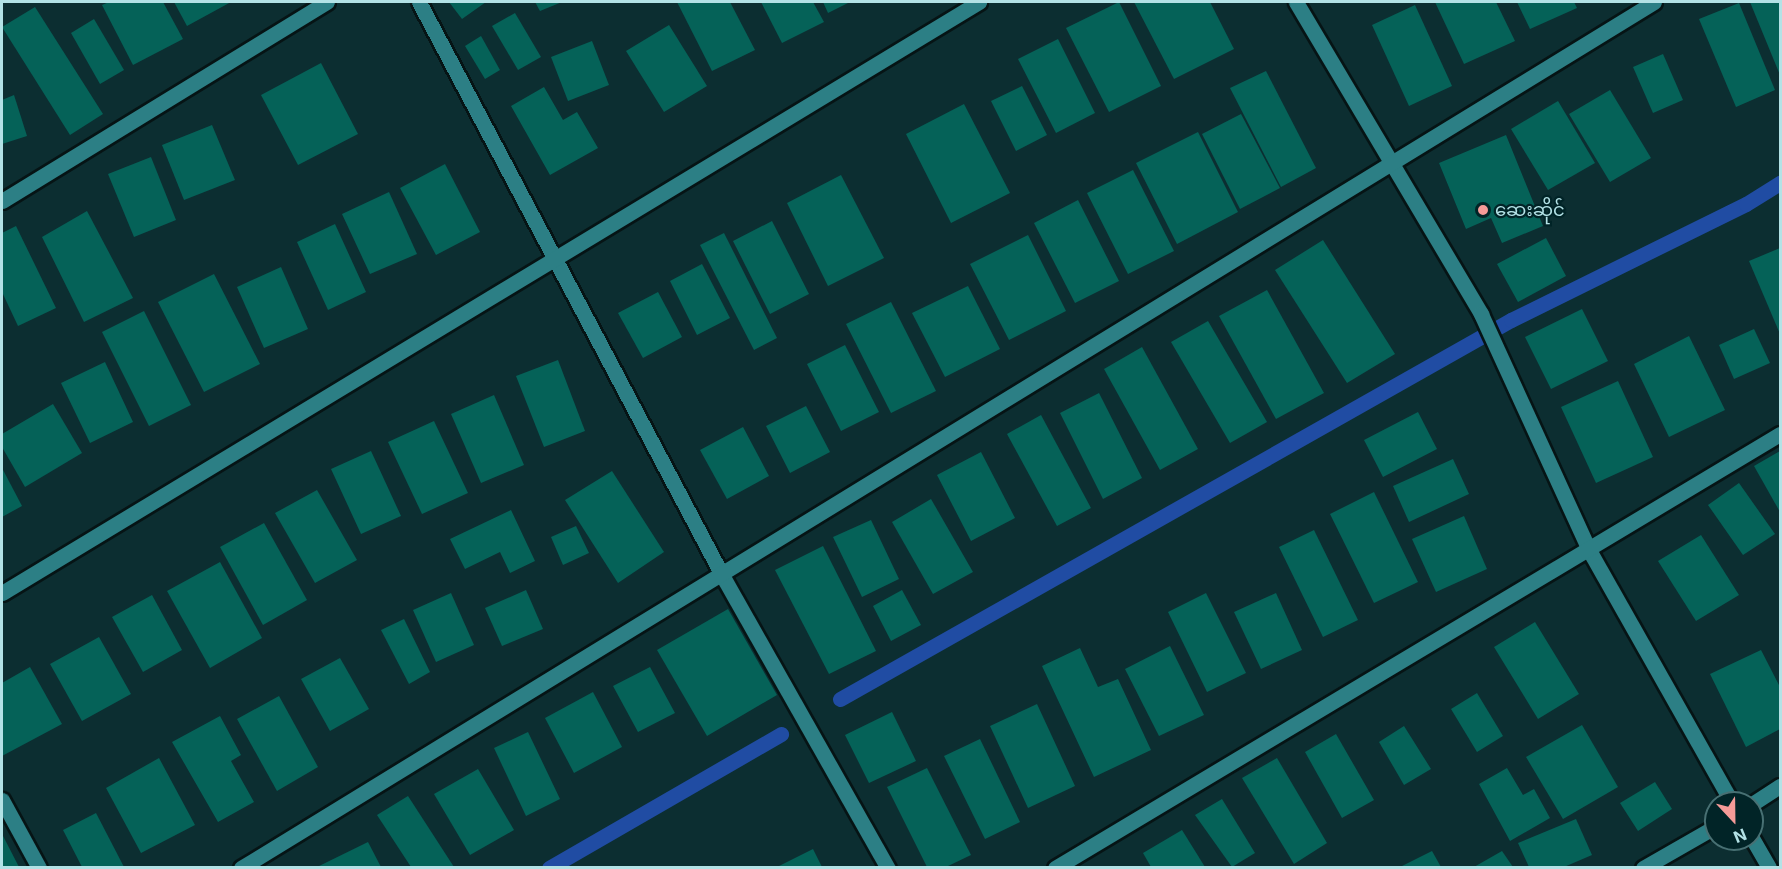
<!DOCTYPE html>
<html>
<head>
<meta charset="utf-8">
<style>
	body { margin:0 }
	#map { position:relative; width:1782px; height:869px; overflow:hidden; background:#0c2e31; font-family:Inter,"Noto Sans Myanmar",sans-serif }
	div>[style] { position:absolute }
	.stream>* { height:15px; margin:-7.5px; padding:0 7.5px; transform-origin:7.5px; border-radius:7.5px; background:#204ca3 }
	.building>* { inset:0; background:#056258 }
	.roads { filter:drop-shadow(2px 0 #061415) drop-shadow(-2px 0 #061415) drop-shadow(0 2px #061415) drop-shadow(0 -2px #061415) }
	.minor>* { height:15px; margin:-7.5px; padding:0 7.5px; transform-origin:7.5px; border-radius:7.5px; background:#2c7f85 }
	.dots>* { width:16px; height:16px; translate:-50% -50%; box-sizing:border-box; border:3px solid #012427; border-radius:50% }
	span { translate:-50% -50%; white-space:nowrap; text-align:center; line-height:1.15; -webkit-text-stroke:4.5px #012427; paint-order:stroke }
	.poi-label { font-size:18px; color:#b3e2e6 }
	.left { translate:0 -50%; text-align:left }
	.frame { position:absolute; inset:0; border:3px solid #b3e2e6; pointer-events:none }
	.north { position:absolute; left:1704px; top:791px; width:60px; height:60px; box-sizing:border-box; background:#012427; border:2px solid #487073; border-radius:50%; rotate:158deg; font-size:16px; font-weight:700; line-height:24px; text-align:center; color:#b3e2e6 }
	.north::after { content:''; display:block; margin:auto; width:21px; height:27px; background:#f59b98; clip-path:polygon(50% 0,100% 100%,50% 72%,0 100%) }
</style>
</head>
<body>
<div id="map">
	<div class="stream">
		<i style="left:840px;top:699px;width:771px;rotate:-29.46deg"></i>
		<i style="left:1511px;top:320px;width:262px;rotate:-26.3deg"></i>
		<i style="left:1746px;top:204px;width:40px;rotate:-32deg"></i>
		<i style="left:549px;top:868px;width:268px;rotate:-30deg"></i>
	</div>
	<div class="building">
		<i style="clip-path:polygon(109px 2px,163px 2px,183px 39px,133px 65px,102px 5px)"></i>
		<i style="clip-path:polygon(174px 2px,231px 2px,187px 26px)"></i>
		<i style="clip-path:polygon(449px 2px,486px 2px,462px 19px)"></i>
		<i style="clip-path:polygon(535px 2px,562px 2px,540px 11px)"></i>
		<i style="clip-path:polygon(677px 2px,730px 2px,755px 50px,712px 71px)"></i>
		<i style="clip-path:polygon(761px 2px,813px 2px,824px 22px,782px 43px)"></i>
		<i style="clip-path:polygon(823px 2px,850px 2px,828px 13px)"></i>
		<i style="clip-path:polygon(1119px 2px,1161px 86px,1109px 112px,1066px 28px)"></i>
		<i style="clip-path:polygon(1134px 2px,1210px 2px,1234px 49px,1174px 79px)"></i>
		<i style="clip-path:polygon(1435px 2px,1496px 2px,1515px 41px,1464px 64px)"></i>
		<i style="clip-path:polygon(1517px 2px,1574px 2px,1577px 8px,1530px 29px)"></i>
		<i style="clip-path:polygon(1750px 2px,1780px 2px,1780px 75px)"></i>
		<i style="clip-path:polygon(1739px 3px,1775px 90px,1736px 107px,1699px 19px)"></i>
		<i style="clip-path:polygon(1415px 5px,1452px 86px,1409px 106px,1372px 25px)"></i>
		<i style="clip-path:polygon(35px 7px,103px 114px,70px 135px,2px 27px)"></i>
		<i style="clip-path:polygon(515px 13px,541px 57px,518px 70px,492px 26px)"></i>
		<i style="clip-path:polygon(94px 19px,124px 70px,100px 84px,71px 33px)"></i>
		<i style="clip-path:polygon(669px 25px,707px 86px,664px 112px,626px 51px)"></i>
		<i style="clip-path:polygon(481px 36px,500px 70px,485px 79px,465px 46px)"></i>
		<i style="clip-path:polygon(1058px 39px,1095px 113px,1056px 133px,1018px 59px)"></i>
		<i style="clip-path:polygon(592px 41px,609px 85px,568px 101px,551px 57px)"></i>
		<i style="clip-path:polygon(1663px 54px,1683px 100px,1653px 113px,1633px 67px)"></i>
		<i style="clip-path:polygon(321px 63px,358px 134px,298px 165px,261px 95px)"></i>
		<i style="clip-path:polygon(1266px 71px,1316px 168px,1281px 187px,1230px 88px)"></i>
		<i style="clip-path:polygon(1022px 86px,1047px 135px,1016px 151px,991px 101px)"></i>
		<i style="clip-path:polygon(544px 87px,563px 120px,577px 112px,598px 148px,550px 175px,511px 106px)"></i>
		<i style="clip-path:polygon(1610px 90px,1651px 158px,1610px 182px,1569px 114px)"></i>
		<i style="clip-path:polygon(14px 95px,27px 136px,2px 144px,2px 100px)"></i>
		<i style="clip-path:polygon(1558px 101px,1595px 163px,1548px 190px,1511px 129px)"></i>
		<i style="clip-path:polygon(964px 104px,1010px 193px,951px 223px,906px 134px)"></i>
		<i style="clip-path:polygon(1241px 114px,1280px 188px,1240px 209px,1202px 134px)"></i>
		<i style="clip-path:polygon(212px 125px,235px 180px,184px 200px,162px 145px)"></i>
		<i style="clip-path:polygon(1198px 132px,1238px 212px,1177px 244px,1136px 163px)"></i>
		<i style="clip-path:polygon(1506px 135px,1543px 226px,1502px 243px,1491px 218px,1466px 229px,1439px 163px)"></i>
		<i style="clip-path:polygon(151px 157px,176px 220px,134px 237px,108px 174px)"></i>
		<i style="clip-path:polygon(445px 164px,480px 232px,436px 255px,400px 188px)"></i>
		<i style="clip-path:polygon(1133px 170px,1174px 251px,1128px 274px,1087px 193px)"></i>
		<i style="clip-path:polygon(841px 175px,884px 258px,828px 286px,787px 203px)"></i>
		<i style="clip-path:polygon(389px 192px,417px 254px,370px 274px,342px 214px)"></i>
		<i style="clip-path:polygon(1078px 200px,1119px 281px,1075px 303px,1034px 223px)"></i>
		<i style="clip-path:polygon(87px 211px,133px 298px,84px 322px,42px 237px)"></i>
		<i style="clip-path:polygon(772px 221px,809px 294px,770px 314px,733px 241px)"></i>
		<i style="clip-path:polygon(335px 224px,366px 292px,328px 310px,297px 242px)"></i>
		<i style="clip-path:polygon(16px 226px,56px 308px,18px 326px,2px 292px,2px 233px)"></i>
		<i style="clip-path:polygon(724px 233px,777px 338px,754px 350px,700px 245px)"></i>
		<i style="clip-path:polygon(1028px 235px,1066px 311px,1009px 340px,970px 264px)"></i>
		<i style="clip-path:polygon(1546px 238px,1566px 276px,1518px 302px,1497px 264px)"></i>
		<i style="clip-path:polygon(1323px 240px,1395px 354px,1347px 383px,1275px 270px)"></i>
		<i style="clip-path:polygon(1780px 248px,1780px 334px,1749px 261px)"></i>
		<i style="clip-path:polygon(702px 264px,730px 318px,697px 335px,670px 281px)"></i>
		<i style="clip-path:polygon(281px 267px,308px 329px,264px 348px,237px 287px)"></i>
		<i style="clip-path:polygon(214px 274px,260px 364px,204px 392px,158px 302px)"></i>
		<i style="clip-path:polygon(968px 286px,1000px 349px,945px 377px,912px 313px)"></i>
		<i style="clip-path:polygon(1267px 290px,1324px 393px,1276px 419px,1219px 316px)"></i>
		<i style="clip-path:polygon(658px 292px,682px 337px,643px 358px,618px 313px)"></i>
		<i style="clip-path:polygon(891px 302px,936px 391px,891px 413px,846px 324px)"></i>
		<i style="clip-path:polygon(1582px 309px,1608px 361px,1551px 389px,1525px 337px)"></i>
		<i style="clip-path:polygon(144px 311px,191px 405px,149px 426px,102px 332px)"></i>
		<i style="clip-path:polygon(1208px 321px,1267px 422px,1230px 443px,1171px 342px)"></i>
		<i style="clip-path:polygon(1754px 329px,1770px 363px,1734px 379px,1719px 345px)"></i>
		<i style="clip-path:polygon(1689px 336px,1725px 410px,1669px 437px,1634px 364px)"></i>
		<i style="clip-path:polygon(845px 345px,879px 412px,841px 431px,807px 364px)"></i>
		<i style="clip-path:polygon(1142px 347px,1198px 449px,1160px 470px,1104px 369px)"></i>
		<i style="clip-path:polygon(558px 360px,585px 431px,544px 447px,516px 376px)"></i>
		<i style="clip-path:polygon(105px 362px,133px 422px,90px 443px,61px 383px)"></i>
		<i style="clip-path:polygon(1618px 381px,1653px 457px,1596px 483px,1561px 407px)"></i>
		<i style="clip-path:polygon(1099px 393px,1142px 478px,1103px 499px,1060px 413px)"></i>
		<i style="clip-path:polygon(494px 395px,524px 465px,481px 483px,451px 414px)"></i>
		<i style="clip-path:polygon(53px 404px,82px 453px,25px 487px,2px 447px,2px 434px)"></i>
		<i style="clip-path:polygon(806px 406px,830px 452px,790px 473px,766px 426px)"></i>
		<i style="clip-path:polygon(1418px 412px,1437px 449px,1383px 477px,1364px 440px)"></i>
		<i style="clip-path:polygon(1041px 415px,1091px 508px,1057px 526px,1007px 434px)"></i>
		<i style="clip-path:polygon(434px 421px,468px 493px,422px 514px,388px 442px)"></i>
		<i style="clip-path:polygon(743px 427px,769px 476px,727px 499px,700px 450px)"></i>
		<i style="clip-path:polygon(371px 451px,401px 516px,361px 534px,331px 469px)"></i>
		<i style="clip-path:polygon(1780px 451px,1780px 512px,1754px 466px)"></i>
		<i style="clip-path:polygon(981px 452px,1015px 518px,971px 541px,937px 475px)"></i>
		<i style="clip-path:polygon(1453px 459px,1469px 494px,1409px 522px,1393px 486px)"></i>
		<i style="clip-path:polygon(2px 468px,22px 506px,2px 517px)"></i>
		<i style="clip-path:polygon(612px 471px,664px 552px,618px 583px,565px 500px)"></i>
		<i style="clip-path:polygon(1739px 483px,1775px 534px,1743px 555px,1708px 505px)"></i>
		<i style="clip-path:polygon(317px 490px,357px 560px,315px 583px,275px 513px)"></i>
		<i style="clip-path:polygon(1374px 492px,1418px 582px,1374px 603px,1330px 514px)"></i>
		<i style="clip-path:polygon(931px 499px,973px 572px,933px 594px,892px 522px)"></i>
		<i style="clip-path:polygon(511px 510px,535px 561px,510px 573px,500px 552px,465px 569px,450px 539px)"></i>
		<i style="clip-path:polygon(1464px 516px,1487px 569px,1436px 592px,1412px 539px)"></i>
		<i style="clip-path:polygon(871px 520px,899px 579px,862px 597px,833px 537px)"></i>
		<i style="clip-path:polygon(264px 523px,307px 600px,263px 625px,220px 547px)"></i>
		<i style="clip-path:polygon(576px 526px,589px 553px,563px 565px,551px 537px)"></i>
		<i style="clip-path:polygon(1314px 530px,1358px 620px,1323px 637px,1279px 547px)"></i>
		<i style="clip-path:polygon(1701px 535px,1739px 595px,1696px 621px,1658px 561px)"></i>
		<i style="clip-path:polygon(823px 546px,876px 651px,829px 674px,775px 570px)"></i>
		<i style="clip-path:polygon(220px 562px,262px 638px,210px 668px,167px 591px)"></i>
		<i style="clip-path:polygon(526px 590px,543px 629px,502px 646px,485px 608px)"></i>
		<i style="clip-path:polygon(902px 590px,921px 625px,891px 641px,873px 606px)"></i>
		<i style="clip-path:polygon(451px 593px,474px 645px,436px 662px,413px 610px)"></i>
		<i style="clip-path:polygon(1206px 593px,1246px 673px,1207px 692px,1168px 612px)"></i>
		<i style="clip-path:polygon(1276px 593px,1302px 650px,1261px 669px,1234px 612px)"></i>
		<i style="clip-path:polygon(152px 595px,182px 650px,143px 672px,112px 617px)"></i>
		<i style="clip-path:polygon(728px 609px,777px 695px,707px 736px,657px 650px)"></i>
		<i style="clip-path:polygon(404px 619px,430px 672px,409px 684px,381px 630px)"></i>
		<i style="clip-path:polygon(1535px 622px,1579px 694px,1538px 719px,1494px 647px)"></i>
		<i style="clip-path:polygon(99px 637px,131px 694px,82px 721px,50px 664px)"></i>
		<i style="clip-path:polygon(1170px 646px,1204px 715px,1159px 736px,1125px 669px)"></i>
		<i style="clip-path:polygon(1080px 648px,1098px 687px,1118px 679px,1151px 750px,1094px 777px,1042px 666px)"></i>
		<i style="clip-path:polygon(1761px 650px,1780px 687px,1780px 729px,1746px 747px,1710px 674px)"></i>
		<i style="clip-path:polygon(340px 658px,369px 709px,330px 731px,301px 679px)"></i>
		<i style="clip-path:polygon(30px 667px,62px 724px,2px 756px,2px 683px)"></i>
		<i style="clip-path:polygon(650px 667px,675px 713px,638px 732px,613px 686px)"></i>
		<i style="clip-path:polygon(593px 692px,622px 747px,574px 773px,545px 718px)"></i>
		<i style="clip-path:polygon(1477px 693px,1503px 736px,1477px 752px,1451px 709px)"></i>
		<i style="clip-path:polygon(279px 696px,318px 767px,277px 791px,237px 719px)"></i>
		<i style="clip-path:polygon(1037px 704px,1075px 786px,1028px 808px,990px 726px)"></i>
		<i style="clip-path:polygon(892px 712px,916px 761px,869px 783px,845px 735px)"></i>
		<i style="clip-path:polygon(220px 716px,241px 755px,231px 761px,254px 802px,218px 822px,172px 742px)"></i>
		<i style="clip-path:polygon(1582px 725px,1618px 787px,1563px 819px,1526px 757px)"></i>
		<i style="clip-path:polygon(1404px 726px,1431px 769px,1404px 785px,1379px 742px)"></i>
		<i style="clip-path:polygon(528px 732px,560px 799px,526px 816px,494px 748px)"></i>
		<i style="clip-path:polygon(1336px 734px,1374px 800px,1342px 818px,1305px 752px)"></i>
		<i style="clip-path:polygon(980px 739px,1020px 822px,985px 839px,944px 756px)"></i>
		<i style="clip-path:polygon(159px 758px,195px 825px,141px 853px,106px 788px)"></i>
		<i style="clip-path:polygon(1277px 758px,1327px 843px,1294px 864px,1242px 778px)"></i>
		<i style="clip-path:polygon(927px 768px,971px 855px,946px 867px,927px 867px,887px 787px)"></i>
		<i style="clip-path:polygon(1507px 768px,1523px 795px,1534px 789px,1550px 818px,1510px 841px,1479px 784px)"></i>
		<i style="clip-path:polygon(478px 769px,514px 830px,470px 855px,434px 794px)"></i>
		<i style="clip-path:polygon(1655px 782px,1672px 809px,1638px 831px,1620px 803px)"></i>
		<i style="clip-path:polygon(408px 796px,454px 867px,411px 867px,377px 815px)"></i>
		<i style="clip-path:polygon(1222px 799px,1255px 853px,1232px 867px,1195px 815px)"></i>
		<i style="clip-path:polygon(96px 813px,124px 867px,82px 867px,63px 830px)"></i>
		<i style="clip-path:polygon(1576px 819px,1592px 855px,1564px 867px,1529px 867px,1518px 843px)"></i>
		<i style="clip-path:polygon(1182px 830px,1205px 867px,1151px 867px,1143px 853px)"></i>
		<i style="clip-path:polygon(2px 834px,19px 867px,2px 867px)"></i>
		<i style="clip-path:polygon(368px 842px,381px 867px,317px 867px)"></i>
		<i style="clip-path:polygon(813px 849px,822px 867px,777px 867px)"></i>
		<i style="clip-path:polygon(1432px 851px,1441px 867px,1400px 867px)"></i>
		<i style="clip-path:polygon(1502px 851px,1513px 867px,1474px 867px)"></i>
	</div>
	<div class="roads">
		<div class="minor">
			<i style="left:419px;top:2px;width:648px;rotate:62.13deg"></i>
			<i style="left:722px;top:575px;width:337px;rotate:60.5deg"></i>
			<i style="left:1296px;top:2px;width:363px;rotate:59.3deg"></i>
			<i style="left:1481px;top:314px;width:260px;rotate:65.4deg"></i>
			<i style="left:1589px;top:550px;width:291px;rotate:60.5deg"></i>
			<i style="left:2px;top:201px;width:381px;rotate:-31.5deg"></i>
			<i style="left:2px;top:593px;width:1142px;rotate:-31.17deg"></i>
			<i style="left:2px;top:800px;width:77px;rotate:61.4deg"></i>
			<i style="left:1752px;top:804px;width:33px;rotate:-33deg"></i>
			<i style="left:1752px;top:838px;width:34px;rotate:60deg"></i>
			<i style="left:241px;top:868px;width:1657px;rotate:-31.5deg"></i>
			<i style="left:1055px;top:868px;width:845px;rotate:-30.91deg"></i>
			<i style="left:1643px;top:868px;width:84px;rotate:-29.9deg"></i>
		</div>
	</div>
	<div class="dots">
		<i style="left:1483px;top:210px;background:#f59b98"></i>
	</div>
	<div class="poi-label">
		<span class="left" style="left:1495px;top:210px">ဆေးဆိုင်</span>
	</div>
	<div class="frame"></div>
	<div class="north">N</div>
</div>
</body>
</html>
